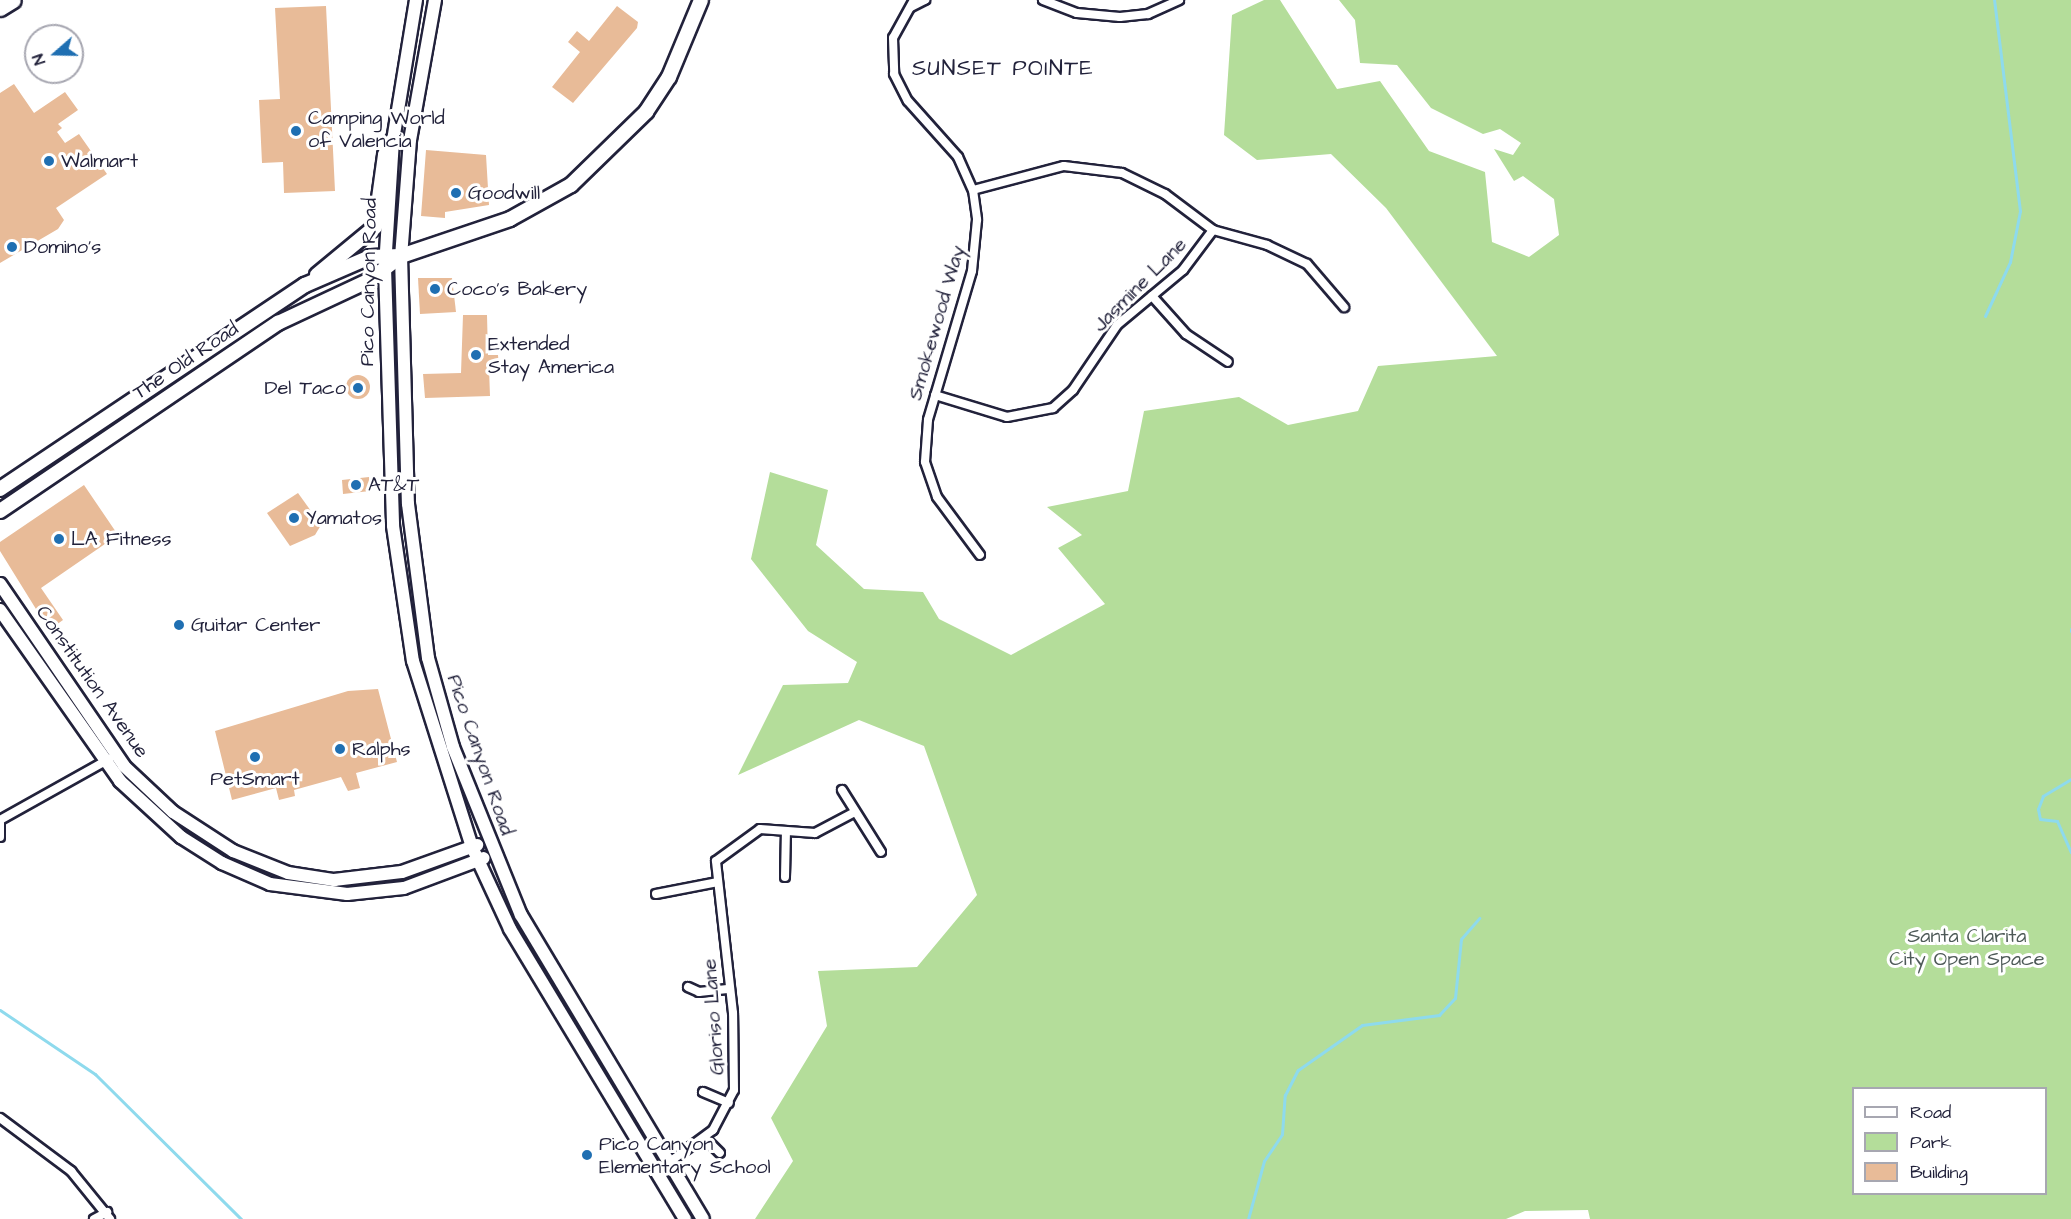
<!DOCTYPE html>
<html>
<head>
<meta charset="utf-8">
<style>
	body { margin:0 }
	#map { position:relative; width:2071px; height:1219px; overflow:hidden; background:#fff; font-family:"Architects Daughter",sans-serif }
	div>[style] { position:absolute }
	.green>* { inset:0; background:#b4dd9a }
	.stream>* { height:3px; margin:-1.5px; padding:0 1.5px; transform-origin:1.5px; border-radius:1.5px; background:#8edaed }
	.building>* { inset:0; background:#e8bb98 }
	.round { border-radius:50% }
	.roads { filter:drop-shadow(2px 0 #22223b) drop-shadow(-2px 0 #22223b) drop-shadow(0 2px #22223b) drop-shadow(0 -2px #22223b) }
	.minor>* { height:8px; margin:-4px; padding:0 4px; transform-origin:4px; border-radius:4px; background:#fff }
	.secondary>* { height:12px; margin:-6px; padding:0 6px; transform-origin:6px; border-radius:6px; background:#fff }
	.primary>* { height:14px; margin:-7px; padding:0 7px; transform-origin:7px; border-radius:7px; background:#fff }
	.motorway>* { height:15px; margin:-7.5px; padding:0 7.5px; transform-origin:7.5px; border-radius:7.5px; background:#fff }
	.dots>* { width:16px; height:16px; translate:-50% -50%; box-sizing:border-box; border:3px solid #fff; border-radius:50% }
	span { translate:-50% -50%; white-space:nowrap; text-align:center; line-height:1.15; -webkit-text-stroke:6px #fff; paint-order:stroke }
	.poi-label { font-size:20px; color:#22223b }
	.left { translate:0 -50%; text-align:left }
	.right { translate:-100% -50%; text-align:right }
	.street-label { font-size:20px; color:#22223b }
	.park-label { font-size:20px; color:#4e5a58 }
	.quarter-label { font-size:22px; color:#22223b; letter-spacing:1.5px }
	.legend { position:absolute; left:1852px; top:1087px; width:195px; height:108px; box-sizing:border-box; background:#fff; border:2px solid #a7a7b1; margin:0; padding:8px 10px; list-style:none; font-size:18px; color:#22223b }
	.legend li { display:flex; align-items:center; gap:12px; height:30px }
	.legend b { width:30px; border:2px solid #a7a7b1 }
	.north { position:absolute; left:24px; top:24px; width:60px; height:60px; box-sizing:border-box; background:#fff; border:2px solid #a7a7b1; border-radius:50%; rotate:250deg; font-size:16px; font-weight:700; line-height:24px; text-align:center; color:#22223b }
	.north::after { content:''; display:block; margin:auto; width:21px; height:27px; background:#1f6fb2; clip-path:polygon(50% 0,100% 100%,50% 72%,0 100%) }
</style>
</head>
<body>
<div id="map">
	<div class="green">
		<i style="clip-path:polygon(evenodd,1264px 0,1280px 0,1337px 89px,1380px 81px,1429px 151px,1485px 172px,1492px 242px,1529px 257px,1559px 235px,1554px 199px,1523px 176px,1514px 181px,1494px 149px,1513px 155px,1521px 143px,1500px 129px,1483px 134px,1431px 108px,1397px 65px,1360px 63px,1355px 20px,1339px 0,2071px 0,2071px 1219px,1590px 1219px,1588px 1210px,1525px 1211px,1506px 1219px,755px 1219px,793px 1161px,771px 1118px,827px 1026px,818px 971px,917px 967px,977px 895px,924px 746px,859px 720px,738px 775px,783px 685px,848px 683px,857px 662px,808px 631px,751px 559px,770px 472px,828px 490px,816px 545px,864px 589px,923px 592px,939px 619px,1011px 655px,1105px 604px,1058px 548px,1082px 535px,1047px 507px,1128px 491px,1144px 411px,1239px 397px,1288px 425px,1358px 411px,1378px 366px,1497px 356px,1386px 208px,1331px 154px,1257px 160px,1224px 135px,1232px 15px,1264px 0,1854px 1088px,2046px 1088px,2046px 1194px,1854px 1194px,1854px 1088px)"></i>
	</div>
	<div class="stream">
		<i style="left:1985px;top:316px;width:60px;rotate:-65.2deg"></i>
		<i style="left:2010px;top:262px;width:52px;rotate:-78.9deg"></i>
		<i style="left:2020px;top:211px;width:213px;rotate:-97deg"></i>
		<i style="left:2071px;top:629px;width:2px;rotate:90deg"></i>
		<i style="left:2071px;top:779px;width:33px;rotate:149deg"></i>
		<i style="left:2043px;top:796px;width:14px;rotate:111deg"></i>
		<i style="left:2038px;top:809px;width:10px;rotate:79deg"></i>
		<i style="left:2040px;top:819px;width:17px;rotate:7deg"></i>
		<i style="left:2057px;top:821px;width:34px;rotate:66deg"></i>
		<i style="left:0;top:1010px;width:115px;rotate:34deg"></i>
		<i style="left:95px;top:1074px;width:206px;rotate:44.8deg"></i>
		<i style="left:1248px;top:1219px;width:60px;rotate:-74.6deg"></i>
		<i style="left:1264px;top:1161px;width:32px;rotate:-56deg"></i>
		<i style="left:1282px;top:1134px;width:39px;rotate:-86deg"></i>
		<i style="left:1285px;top:1095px;width:28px;rotate:-63deg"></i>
		<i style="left:1298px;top:1070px;width:78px;rotate:-35.1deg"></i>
		<i style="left:1362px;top:1025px;width:78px;rotate:-7.4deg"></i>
		<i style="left:1439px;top:1015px;width:23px;rotate:-47deg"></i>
		<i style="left:1455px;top:998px;width:59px;rotate:-84.2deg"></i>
		<i style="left:1461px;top:939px;width:28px;rotate:-49deg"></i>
	</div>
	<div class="building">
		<i style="clip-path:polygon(326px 6px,335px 191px,284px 193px,283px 162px,262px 163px,259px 100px,280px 99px,275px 8px)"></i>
		<i style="clip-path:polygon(617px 6px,638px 22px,637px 28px,573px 103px,552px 87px,580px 52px,568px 42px,577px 31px,589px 41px)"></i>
		<i style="clip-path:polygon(14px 84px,34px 113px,65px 92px,78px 110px,58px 124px,62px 128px,57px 132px,65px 143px,79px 134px,107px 174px,56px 208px,64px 220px,58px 229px,0 263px,0 93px)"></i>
		<i style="clip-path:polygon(426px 150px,486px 155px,489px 205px,445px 212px,445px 218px,421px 216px)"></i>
		<i style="clip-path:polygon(418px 278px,452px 278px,456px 312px,420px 314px)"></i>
		<i style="clip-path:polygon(463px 315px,487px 315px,488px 355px,498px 355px,499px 368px,489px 368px,490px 396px,425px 398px,423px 374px,461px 373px)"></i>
		<i class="round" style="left:346px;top:375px;width:24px;height:24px"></i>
		<i style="clip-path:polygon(369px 477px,370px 491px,343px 494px,342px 480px)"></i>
		<i style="clip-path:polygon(84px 485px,118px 535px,41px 588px,63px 620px,49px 630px,0 551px,0 542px)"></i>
		<i style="clip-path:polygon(298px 493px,321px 525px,315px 535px,290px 546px,267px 513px)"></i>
		<i style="clip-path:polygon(378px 689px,397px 762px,356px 773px,360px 788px,348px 791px,341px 777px,294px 790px,295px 796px,279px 800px,276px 788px,232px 800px,215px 731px,348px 691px)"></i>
	</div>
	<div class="roads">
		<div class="minor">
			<i style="left:914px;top:0;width:43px;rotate:118.9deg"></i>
			<i style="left:893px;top:38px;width:36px;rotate:88deg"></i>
			<i style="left:894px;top:74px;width:30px;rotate:63deg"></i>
			<i style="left:908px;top:101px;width:75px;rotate:48.2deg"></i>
			<i style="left:958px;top:157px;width:36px;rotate:66deg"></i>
			<i style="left:973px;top:190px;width:30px;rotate:82deg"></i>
			<i style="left:977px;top:220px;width:51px;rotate:95.6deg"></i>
			<i style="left:972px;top:271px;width:155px;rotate:106.5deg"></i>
			<i style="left:928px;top:420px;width:42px;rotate:94.1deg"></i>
			<i style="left:925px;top:462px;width:37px;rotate:71deg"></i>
			<i style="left:937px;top:497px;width:72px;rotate:53.4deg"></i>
			<i style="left:1043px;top:0;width:36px;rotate:21deg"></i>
			<i style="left:1077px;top:13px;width:43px;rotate:5.3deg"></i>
			<i style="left:1120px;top:17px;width:28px;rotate:-6deg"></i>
			<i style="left:1148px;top:14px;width:34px;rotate:-24deg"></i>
			<i style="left:911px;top:7px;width:16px;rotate:-27deg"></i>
			<i style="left:973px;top:190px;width:94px;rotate:-14.8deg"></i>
			<i style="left:1064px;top:166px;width:58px;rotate:6.9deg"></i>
			<i style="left:1122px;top:173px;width:48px;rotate:26deg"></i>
			<i style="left:1165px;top:194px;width:60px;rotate:36.9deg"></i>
			<i style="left:1213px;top:230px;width:56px;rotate:15.5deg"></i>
			<i style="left:1267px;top:245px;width:44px;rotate:25.4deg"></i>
			<i style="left:1307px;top:264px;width:57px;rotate:49.3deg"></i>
			<i style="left:1152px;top:296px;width:51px;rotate:48.2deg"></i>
			<i style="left:1186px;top:334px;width:50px;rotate:33.7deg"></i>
			<i style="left:935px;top:395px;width:75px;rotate:17deg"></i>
			<i style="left:1007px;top:417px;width:47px;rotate:-11.1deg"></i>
			<i style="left:1053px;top:408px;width:27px;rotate:-42deg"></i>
			<i style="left:1073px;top:390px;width:78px;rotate:-55.9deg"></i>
			<i style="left:1117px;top:325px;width:86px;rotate:-39.8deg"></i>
			<i style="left:1183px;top:270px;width:50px;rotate:-53.1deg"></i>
			<i style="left:842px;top:790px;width:73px;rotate:57.8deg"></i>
			<i style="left:0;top:820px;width:125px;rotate:-29.2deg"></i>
			<i style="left:0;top:823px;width:14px;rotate:90deg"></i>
			<i style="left:785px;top:877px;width:46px;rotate:-88.8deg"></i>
			<i style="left:656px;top:894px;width:63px;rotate:-11deg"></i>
			<i style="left:688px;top:987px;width:12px;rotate:24deg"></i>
			<i style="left:699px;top:992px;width:31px;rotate:-6deg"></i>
			<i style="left:703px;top:1092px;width:28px;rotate:23deg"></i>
			<i style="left:0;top:1118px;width:89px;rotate:36.7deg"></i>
			<i style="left:71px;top:1171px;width:62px;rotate:50.9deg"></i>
			<i style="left:705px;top:1138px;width:21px;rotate:45deg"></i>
			<i style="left:656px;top:1172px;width:71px;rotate:-36.4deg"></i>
			<i style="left:713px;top:1130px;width:45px;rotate:-62.3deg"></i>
			<i style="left:734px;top:1090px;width:77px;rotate:-90.7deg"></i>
			<i style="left:733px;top:1013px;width:153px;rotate:-96.4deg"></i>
			<i style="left:716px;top:861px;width:54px;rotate:-36deg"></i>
			<i style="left:760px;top:829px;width:55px;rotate:4.2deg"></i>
			<i style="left:815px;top:833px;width:45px;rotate:-27.7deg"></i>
			<i style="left:94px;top:1219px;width:15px;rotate:-28deg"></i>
		</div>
		<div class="secondary">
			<i style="left:416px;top:0;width:142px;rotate:99.3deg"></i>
			<i style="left:393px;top:140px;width:128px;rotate:93.6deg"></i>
			<i style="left:385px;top:268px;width:258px;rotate:88.2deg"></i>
			<i style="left:393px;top:526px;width:136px;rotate:81.6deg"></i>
			<i style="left:413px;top:661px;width:195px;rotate:72.4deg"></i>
			<i style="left:472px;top:847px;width:90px;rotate:65.1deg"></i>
			<i style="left:510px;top:929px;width:339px;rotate:58.9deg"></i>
			<i style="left:435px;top:0;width:142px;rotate:100.1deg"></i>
			<i style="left:410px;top:140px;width:116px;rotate:94.4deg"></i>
			<i style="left:401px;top:256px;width:248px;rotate:88.4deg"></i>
			<i style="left:408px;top:504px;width:155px;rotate:82.6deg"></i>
			<i style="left:428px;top:658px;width:92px;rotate:74.3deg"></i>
			<i style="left:453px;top:747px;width:181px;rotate:68deg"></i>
			<i style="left:521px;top:915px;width:354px;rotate:59.1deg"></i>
			<i style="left:0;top:584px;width:220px;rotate:55.7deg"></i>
			<i style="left:124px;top:766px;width:67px;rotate:43.2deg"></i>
			<i style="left:173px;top:812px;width:72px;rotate:33deg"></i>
			<i style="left:233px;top:851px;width:59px;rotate:21.8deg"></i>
			<i style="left:288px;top:873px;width:47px;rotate:8.7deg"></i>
			<i style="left:334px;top:880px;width:68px;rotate:-6.7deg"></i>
			<i style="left:402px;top:872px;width:80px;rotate:-19.8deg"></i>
			<i style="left:0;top:610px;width:209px;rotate:54.9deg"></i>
			<i style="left:120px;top:781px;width:83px;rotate:42.6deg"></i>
			<i style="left:181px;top:837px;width:49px;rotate:32.4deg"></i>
			<i style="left:222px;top:863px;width:52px;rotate:23.6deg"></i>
			<i style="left:270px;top:884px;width:78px;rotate:7.4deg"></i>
			<i style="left:347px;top:894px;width:57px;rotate:-6deg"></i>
			<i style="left:404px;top:888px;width:85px;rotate:-20.6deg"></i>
		</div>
		<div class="primary">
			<i style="left:317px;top:275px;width:75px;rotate:-39.6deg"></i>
			<i style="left:375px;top:227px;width:73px;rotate:-82.1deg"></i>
			<i style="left:385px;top:155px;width:17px;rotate:-62deg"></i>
			<i style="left:0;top:489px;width:367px;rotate:-33.8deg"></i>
			<i style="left:305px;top:285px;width:71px;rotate:-23.3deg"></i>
			<i style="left:370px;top:257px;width:31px;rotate:-2deg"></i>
			<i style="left:0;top:511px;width:336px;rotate:-34.1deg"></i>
			<i style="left:278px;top:323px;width:102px;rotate:-25.1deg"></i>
			<i style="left:370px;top:280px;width:39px;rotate:-38deg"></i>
			<i style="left:401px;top:256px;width:115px;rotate:-18.7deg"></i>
			<i style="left:510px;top:219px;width:70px;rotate:-29.1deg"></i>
			<i style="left:571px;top:185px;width:105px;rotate:-44.2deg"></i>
			<i style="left:646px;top:112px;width:42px;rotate:-56.7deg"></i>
			<i style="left:669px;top:77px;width:83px;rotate:-67.4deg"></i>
		</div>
		<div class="motorway">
			<i style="left:0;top:8px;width:15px;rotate:-32deg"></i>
		</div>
	</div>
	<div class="dots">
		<i style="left:296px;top:131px;background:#1f6fb2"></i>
		<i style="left:49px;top:161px;background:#1f6fb2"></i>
		<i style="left:456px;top:193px;background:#1f6fb2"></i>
		<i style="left:12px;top:247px;background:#1f6fb2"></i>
		<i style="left:435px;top:289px;background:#1f6fb2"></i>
		<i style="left:476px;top:355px;background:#1f6fb2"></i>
		<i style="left:358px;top:388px;background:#1f6fb2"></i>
		<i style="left:356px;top:485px;background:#1f6fb2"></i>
		<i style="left:294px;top:518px;background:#1f6fb2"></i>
		<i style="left:59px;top:539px;background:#1f6fb2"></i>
		<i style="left:179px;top:625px;background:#1f6fb2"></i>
		<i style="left:340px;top:749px;background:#1f6fb2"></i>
		<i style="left:255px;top:757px;background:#1f6fb2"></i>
		<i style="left:587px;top:1155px;background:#1f6fb2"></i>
	</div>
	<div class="poi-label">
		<span class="left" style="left:308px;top:130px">Camping World<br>of Valencia</span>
		<span class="left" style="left:61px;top:161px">Walmart</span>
		<span class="left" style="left:468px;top:193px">Goodwill</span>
		<span class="left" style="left:24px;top:247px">Domino's</span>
		<span class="left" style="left:447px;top:289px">Coco's Bakery</span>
		<span class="left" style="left:488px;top:356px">Extended<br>Stay America</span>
		<span class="right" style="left:346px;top:388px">Del Taco</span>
		<span class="left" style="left:368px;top:485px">AT&amp;T</span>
		<span class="left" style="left:306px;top:518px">Yamatos</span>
		<span class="left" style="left:71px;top:539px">LA Fitness</span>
		<span class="left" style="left:191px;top:625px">Guitar Center</span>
		<span class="left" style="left:352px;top:749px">Ralphs</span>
		<span style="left:255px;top:779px">PetSmart</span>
		<span class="left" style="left:599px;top:1156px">Pico Canyon<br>Elementary School</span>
	</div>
	<div class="street-label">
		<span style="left:369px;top:282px;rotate:-89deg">Pico Canyon Road</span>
		<span style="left:1140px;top:285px;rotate:-45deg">Jasmine Lane</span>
		<span style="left:937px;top:323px;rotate:-74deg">Smokewood Way</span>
		<span style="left:186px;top:361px;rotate:-34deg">The Old Road</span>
		<span style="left:92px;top:682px;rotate:55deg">Constitution Avenue</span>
		<span style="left:480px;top:755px;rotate:71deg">Pico Canyon Road</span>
		<span style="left:714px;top:1017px;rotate:-94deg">Gloriso Lane</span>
	</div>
	<div class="park-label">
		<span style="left:1967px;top:948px">Santa Clarita<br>City Open Space</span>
	</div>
	<div class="quarter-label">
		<span style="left:1003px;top:69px">SUNSET POINTE</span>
	</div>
	<ul class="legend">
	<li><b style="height:8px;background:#fff"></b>Road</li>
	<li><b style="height:16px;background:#b4dd9a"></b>Park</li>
	<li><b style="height:16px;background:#e8bb98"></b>Building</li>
	</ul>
	<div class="north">N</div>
</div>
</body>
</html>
